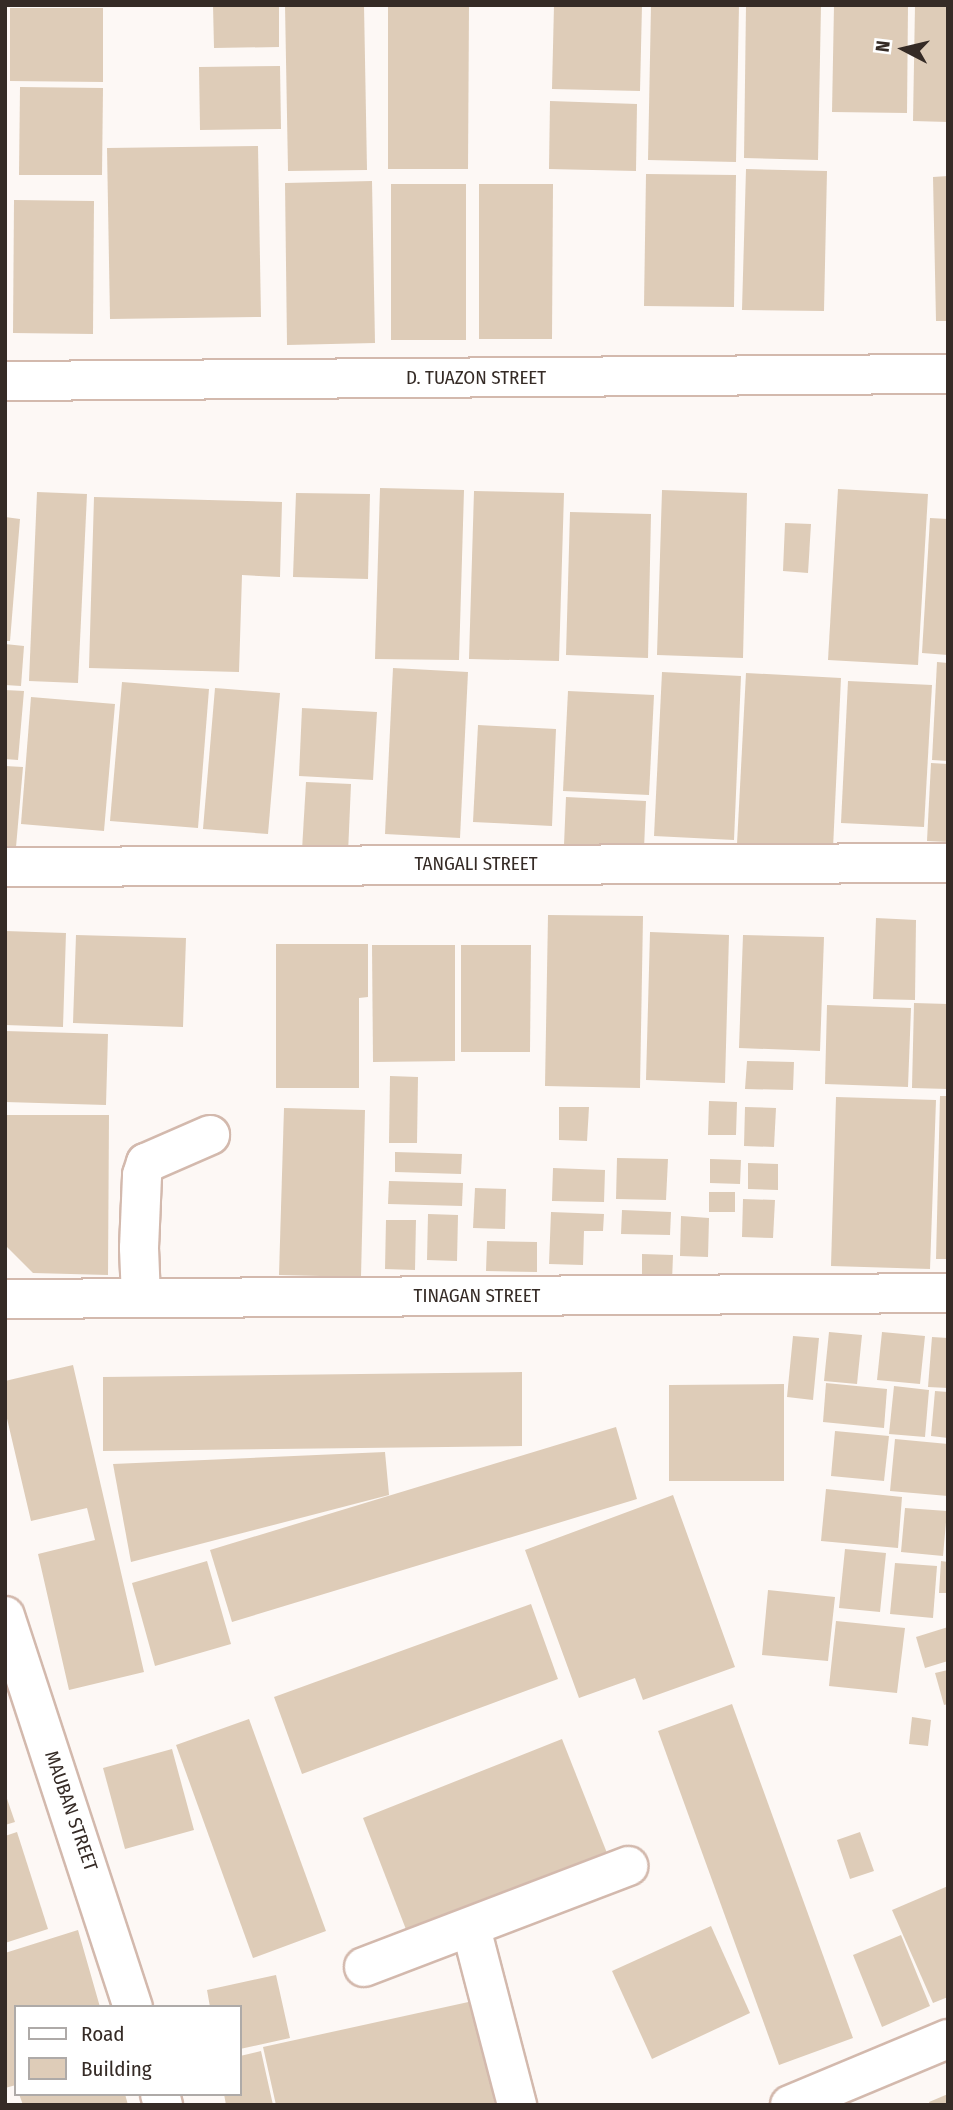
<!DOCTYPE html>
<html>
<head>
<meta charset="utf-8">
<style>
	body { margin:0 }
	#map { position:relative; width:953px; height:2110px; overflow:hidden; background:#fdf8f5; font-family:"Fira Sans Condensed",sans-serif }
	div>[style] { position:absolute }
	.building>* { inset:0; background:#deccb8 }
	.roads { filter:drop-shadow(2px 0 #d3b9ad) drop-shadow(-2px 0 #d3b9ad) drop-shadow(0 2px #d3b9ad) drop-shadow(0 -2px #d3b9ad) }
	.minor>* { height:38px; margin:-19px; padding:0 19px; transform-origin:19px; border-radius:19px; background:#fff }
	span { translate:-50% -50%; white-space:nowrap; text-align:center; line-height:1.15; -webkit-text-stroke:5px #fff; paint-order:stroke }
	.street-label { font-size:19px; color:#352b26 }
	.frame { position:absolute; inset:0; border:7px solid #352b26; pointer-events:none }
	.legend { position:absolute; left:14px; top:2005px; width:228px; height:91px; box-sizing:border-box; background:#fff; border:2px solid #aeaaa8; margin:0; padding:9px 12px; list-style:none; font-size:21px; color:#352b26 }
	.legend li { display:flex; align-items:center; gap:14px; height:35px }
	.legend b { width:35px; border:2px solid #aeaaa8 }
	.north { position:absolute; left:869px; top:14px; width:70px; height:70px; -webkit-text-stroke:5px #fff; paint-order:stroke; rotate:277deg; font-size:19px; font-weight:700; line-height:28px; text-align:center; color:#352b26 }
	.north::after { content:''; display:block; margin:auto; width:24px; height:32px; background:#352b26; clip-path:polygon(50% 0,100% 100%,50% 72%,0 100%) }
</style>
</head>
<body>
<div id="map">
	<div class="building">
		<i style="clip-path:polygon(213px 5px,279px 5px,279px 47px,214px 48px)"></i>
		<i style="clip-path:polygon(285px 5px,364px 5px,367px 170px,288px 171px)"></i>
		<i style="clip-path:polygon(388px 5px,469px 5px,468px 169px,388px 169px)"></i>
		<i style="clip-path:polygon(554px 5px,642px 5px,640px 91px,552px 89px)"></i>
		<i style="clip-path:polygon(651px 5px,739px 5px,736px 162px,648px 160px)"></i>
		<i style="clip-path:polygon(746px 5px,821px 6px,818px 160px,744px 158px)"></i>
		<i style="clip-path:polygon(834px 5px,908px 5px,907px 113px,832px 112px)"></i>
		<i style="clip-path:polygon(915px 5px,948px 5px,948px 122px,913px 121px)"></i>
		<i style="clip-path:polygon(10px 8px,103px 8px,103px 82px,10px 81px)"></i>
		<i style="clip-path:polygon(280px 66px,281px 129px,200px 130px,199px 67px)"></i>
		<i style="clip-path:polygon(20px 87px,103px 88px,102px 175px,19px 175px)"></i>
		<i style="clip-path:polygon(550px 101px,637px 104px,636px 171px,549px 169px)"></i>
		<i style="clip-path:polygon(258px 146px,261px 317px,110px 319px,107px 148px)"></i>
		<i style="clip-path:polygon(746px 169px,827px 171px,824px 311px,742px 310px)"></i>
		<i style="clip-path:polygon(646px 174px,736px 175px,734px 307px,644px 306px)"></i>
		<i style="clip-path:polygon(948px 176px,948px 321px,936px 321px,933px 177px)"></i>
		<i style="clip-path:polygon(372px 181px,375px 343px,287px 345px,285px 183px)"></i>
		<i style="clip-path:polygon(391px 184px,466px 184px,466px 340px,391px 340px)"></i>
		<i style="clip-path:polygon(479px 184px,553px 184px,552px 339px,479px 339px)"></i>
		<i style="clip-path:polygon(14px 200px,94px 201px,93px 334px,13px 333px)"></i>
		<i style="clip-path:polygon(380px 488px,464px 490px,459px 660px,375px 659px)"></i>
		<i style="clip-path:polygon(838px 489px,928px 494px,918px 665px,828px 660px)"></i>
		<i style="clip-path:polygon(662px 490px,747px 493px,743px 658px,657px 655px)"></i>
		<i style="clip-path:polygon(474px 491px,564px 493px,559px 661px,469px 659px)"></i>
		<i style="clip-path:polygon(37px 492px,87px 494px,78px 683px,29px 681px)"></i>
		<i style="clip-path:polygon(296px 493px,370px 494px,368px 579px,293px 577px)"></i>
		<i style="clip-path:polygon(94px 497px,282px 502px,280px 577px,242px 575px,239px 672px,89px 668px)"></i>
		<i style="clip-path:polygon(570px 512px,651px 514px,648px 658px,566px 655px)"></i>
		<i style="clip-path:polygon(5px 517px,20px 519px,10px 641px,5px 641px)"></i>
		<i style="clip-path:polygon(930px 518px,948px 519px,948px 655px,922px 653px)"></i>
		<i style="clip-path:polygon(785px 523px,811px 524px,808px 573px,783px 571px)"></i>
		<i style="clip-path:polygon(5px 644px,24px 646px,21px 686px,5px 685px)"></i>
		<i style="clip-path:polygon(937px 662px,948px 663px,948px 761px,932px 760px)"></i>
		<i style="clip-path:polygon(393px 668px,468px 672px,460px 838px,385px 834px)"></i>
		<i style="clip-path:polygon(662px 672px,741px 676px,734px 840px,654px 836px)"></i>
		<i style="clip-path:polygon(746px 673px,841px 678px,833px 848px,737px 844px)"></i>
		<i style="clip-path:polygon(848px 681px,932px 685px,924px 827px,841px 823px)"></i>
		<i style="clip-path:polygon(122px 682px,209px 689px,198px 828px,110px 821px)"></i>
		<i style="clip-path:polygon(215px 688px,280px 693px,268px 834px,203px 829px)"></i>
		<i style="clip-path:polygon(5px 690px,24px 691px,18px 760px,5px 759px)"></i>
		<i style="clip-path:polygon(568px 691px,654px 695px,649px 795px,563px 791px)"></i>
		<i style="clip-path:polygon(31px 697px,115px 704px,104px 831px,21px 824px)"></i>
		<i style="clip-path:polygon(302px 708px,377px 712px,373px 780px,299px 776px)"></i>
		<i style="clip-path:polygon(478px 725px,556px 729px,552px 826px,473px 822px)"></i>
		<i style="clip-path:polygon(931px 763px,948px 764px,948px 842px,927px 841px)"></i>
		<i style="clip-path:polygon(5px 766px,23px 767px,16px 847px,5px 846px)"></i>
		<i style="clip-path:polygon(306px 782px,351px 784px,348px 853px,302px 850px)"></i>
		<i style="clip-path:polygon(566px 797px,646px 801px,644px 849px,564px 845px)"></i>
		<i style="clip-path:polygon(548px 915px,643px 916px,640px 1088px,545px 1086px)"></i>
		<i style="clip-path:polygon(876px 918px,916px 920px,915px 1000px,873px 999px)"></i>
		<i style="clip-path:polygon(5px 931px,66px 933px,63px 1027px,5px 1025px)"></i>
		<i style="clip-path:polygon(650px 932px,729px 935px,725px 1083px,646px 1080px)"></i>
		<i style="clip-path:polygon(76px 935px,186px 938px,183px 1027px,73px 1023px)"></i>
		<i style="clip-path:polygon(743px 935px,824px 937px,820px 1051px,739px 1048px)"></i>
		<i style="clip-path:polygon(276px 944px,368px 944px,368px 997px,359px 998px,359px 1088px,276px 1088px)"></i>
		<i style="clip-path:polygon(372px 945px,455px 945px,455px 1061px,373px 1062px)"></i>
		<i style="clip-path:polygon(461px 945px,531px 945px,530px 1052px,461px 1052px)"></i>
		<i style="clip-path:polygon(914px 1003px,948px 1004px,948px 1089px,912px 1088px)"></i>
		<i style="clip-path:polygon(827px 1005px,911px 1008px,908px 1087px,825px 1084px)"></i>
		<i style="clip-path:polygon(5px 1031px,108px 1034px,106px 1105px,5px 1102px)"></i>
		<i style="clip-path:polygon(747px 1061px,794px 1062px,793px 1090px,745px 1089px)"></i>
		<i style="clip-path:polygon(390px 1076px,418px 1077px,417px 1143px,389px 1143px)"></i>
		<i style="clip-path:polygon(940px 1096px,948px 1096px,948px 1259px,936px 1259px)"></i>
		<i style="clip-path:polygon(836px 1097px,936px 1100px,930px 1269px,831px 1266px)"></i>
		<i style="clip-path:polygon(709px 1101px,737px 1102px,736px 1135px,708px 1135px)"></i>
		<i style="clip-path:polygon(559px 1107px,589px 1107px,587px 1141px,559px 1140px)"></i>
		<i style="clip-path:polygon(745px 1107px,776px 1108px,774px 1147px,744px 1146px)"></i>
		<i style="clip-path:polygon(284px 1108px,365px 1110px,361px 1277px,279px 1275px)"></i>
		<i style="clip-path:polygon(5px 1115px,109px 1115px,108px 1275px,33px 1273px,5px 1245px)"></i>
		<i style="clip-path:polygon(395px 1152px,462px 1154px,461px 1174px,395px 1172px)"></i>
		<i style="clip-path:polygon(617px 1158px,668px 1159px,666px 1200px,616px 1199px)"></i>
		<i style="clip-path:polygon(710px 1159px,741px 1160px,740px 1184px,710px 1183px)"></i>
		<i style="clip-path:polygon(748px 1163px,778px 1164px,778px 1190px,748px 1189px)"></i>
		<i style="clip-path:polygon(553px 1168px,605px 1170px,604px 1202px,552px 1201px)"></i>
		<i style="clip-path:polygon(389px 1181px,463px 1183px,462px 1206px,388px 1204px)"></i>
		<i style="clip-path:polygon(475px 1188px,506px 1189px,505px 1229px,473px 1228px)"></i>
		<i style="clip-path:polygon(709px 1192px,735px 1192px,735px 1212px,709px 1212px)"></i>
		<i style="clip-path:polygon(743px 1199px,775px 1200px,773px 1238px,742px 1237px)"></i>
		<i style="clip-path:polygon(622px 1210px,671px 1212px,670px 1235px,621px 1234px)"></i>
		<i style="clip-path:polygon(551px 1212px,604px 1214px,603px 1231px,584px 1231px,583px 1265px,549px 1264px)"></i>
		<i style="clip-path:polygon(428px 1214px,458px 1215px,457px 1261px,427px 1260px)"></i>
		<i style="clip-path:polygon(681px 1216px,709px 1218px,708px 1257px,680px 1256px)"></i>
		<i style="clip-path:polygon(386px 1220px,416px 1220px,415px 1270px,385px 1269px)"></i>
		<i style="clip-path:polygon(487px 1241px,537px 1242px,537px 1272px,486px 1271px)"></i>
		<i style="clip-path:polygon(642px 1254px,673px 1255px,672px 1281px,642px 1280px)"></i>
		<i style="clip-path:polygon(829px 1332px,862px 1335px,857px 1384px,824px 1381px)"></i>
		<i style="clip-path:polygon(882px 1332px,925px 1336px,920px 1384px,877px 1380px)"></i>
		<i style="clip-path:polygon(793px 1336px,819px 1338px,813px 1400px,787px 1397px)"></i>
		<i style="clip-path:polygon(932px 1337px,948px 1338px,948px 1388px,928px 1387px)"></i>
		<i style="clip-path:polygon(73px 1365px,144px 1672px,69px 1690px,38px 1554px,95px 1540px,87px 1508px,31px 1521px,5px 1410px,5px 1381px)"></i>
		<i style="clip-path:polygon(522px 1372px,522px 1446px,103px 1451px,103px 1377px)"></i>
		<i style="clip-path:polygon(826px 1383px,887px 1389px,884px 1428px,823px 1422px)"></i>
		<i style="clip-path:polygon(784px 1384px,784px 1481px,669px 1481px,669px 1385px)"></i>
		<i style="clip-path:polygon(894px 1386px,929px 1390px,925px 1437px,889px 1434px)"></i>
		<i style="clip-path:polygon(935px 1391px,948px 1392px,948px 1438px,931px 1436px)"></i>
		<i style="clip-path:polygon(616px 1427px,637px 1499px,232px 1622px,210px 1550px)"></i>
		<i style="clip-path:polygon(835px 1431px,889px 1436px,884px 1481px,831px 1476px)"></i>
		<i style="clip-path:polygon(895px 1439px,948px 1444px,948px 1496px,890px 1491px)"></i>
		<i style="clip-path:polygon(385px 1452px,389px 1495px,131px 1562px,113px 1464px)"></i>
		<i style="clip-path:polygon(826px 1489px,902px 1497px,898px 1548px,821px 1541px)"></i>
		<i style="clip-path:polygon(673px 1495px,735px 1667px,643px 1700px,635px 1678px,579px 1698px,525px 1550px)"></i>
		<i style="clip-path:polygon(905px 1508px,947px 1511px,943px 1556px,901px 1552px)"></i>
		<i style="clip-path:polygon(845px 1549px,886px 1553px,880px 1612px,839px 1608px)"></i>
		<i style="clip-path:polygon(207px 1561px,231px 1644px,155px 1666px,132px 1583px)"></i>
		<i style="clip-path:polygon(941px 1561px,948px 1562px,948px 1593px,939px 1593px)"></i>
		<i style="clip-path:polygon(895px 1563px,937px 1566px,933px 1618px,890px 1614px)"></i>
		<i style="clip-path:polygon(768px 1590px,835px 1597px,828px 1661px,762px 1655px)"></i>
		<i style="clip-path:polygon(531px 1604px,558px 1679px,302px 1774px,274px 1697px)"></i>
		<i style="clip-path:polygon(836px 1621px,905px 1628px,897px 1693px,829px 1686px)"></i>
		<i style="clip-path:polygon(948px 1627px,948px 1661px,925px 1668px,916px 1637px)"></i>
		<i style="clip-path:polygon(948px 1670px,948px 1704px,944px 1705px,935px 1673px)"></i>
		<i style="clip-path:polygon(732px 1704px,853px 2038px,779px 2065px,658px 1731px)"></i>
		<i style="clip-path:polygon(912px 1717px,931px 1720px,928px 1746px,909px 1744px)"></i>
		<i style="clip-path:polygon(249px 1719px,326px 1931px,253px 1958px,176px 1745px)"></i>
		<i style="clip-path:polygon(562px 1739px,607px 1853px,407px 1932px,363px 1818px)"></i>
		<i style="clip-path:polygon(172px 1749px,194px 1830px,125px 1849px,103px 1768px)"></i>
		<i style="clip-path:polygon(5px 1793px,15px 1822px,5px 1825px)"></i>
		<i style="clip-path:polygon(17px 1832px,48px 1929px,5px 1943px,5px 1836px)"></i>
		<i style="clip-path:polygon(860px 1832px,874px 1871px,850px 1879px,837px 1840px)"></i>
		<i style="clip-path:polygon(948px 1886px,948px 1997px,933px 2003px,892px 1910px)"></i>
		<i style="clip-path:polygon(711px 1926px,750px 2013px,652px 2059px,612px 1971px)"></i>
		<i style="clip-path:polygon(78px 1930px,100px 2007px,16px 2007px,16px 2085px,5px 2088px,5px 1953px)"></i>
		<i style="clip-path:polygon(901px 1935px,930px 2006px,882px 2027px,853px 1955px)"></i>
		<i style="clip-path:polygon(276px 1975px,290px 2038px,240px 2049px,240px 2007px,210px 2007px,207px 1990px)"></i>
		<i style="clip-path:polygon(473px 2001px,495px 2105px,276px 2105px,263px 2047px)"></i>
		<i style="clip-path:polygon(261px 2051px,273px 2105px,226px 2105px,224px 2094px,240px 2094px,240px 2056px)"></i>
		<i style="clip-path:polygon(19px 2094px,125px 2094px,128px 2105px,23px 2105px)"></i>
		<i style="clip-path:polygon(948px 2094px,948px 2105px,930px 2105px,929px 2102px)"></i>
	</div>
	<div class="roads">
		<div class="minor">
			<i style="left:5px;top:381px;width:943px;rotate:-0.43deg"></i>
			<i style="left:5px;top:867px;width:943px;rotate:-0.24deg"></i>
			<i style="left:141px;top:1298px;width:50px;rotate:-92.3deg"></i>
			<i style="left:139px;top:1248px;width:73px;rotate:-87.6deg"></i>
			<i style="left:142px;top:1175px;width:13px;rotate:-72deg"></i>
			<i style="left:146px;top:1163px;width:70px;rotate:-23.6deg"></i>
			<i style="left:5px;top:1299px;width:943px;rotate:-0.36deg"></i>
			<i style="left:5px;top:1616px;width:411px;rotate:71.9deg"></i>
			<i style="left:471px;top:1928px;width:183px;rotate:75.4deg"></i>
			<i style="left:364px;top:1967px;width:283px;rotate:-20.9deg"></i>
			<i style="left:160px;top:2094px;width:11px;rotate:75deg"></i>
			<i style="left:790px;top:2105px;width:171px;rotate:-22.7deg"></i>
		</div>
	</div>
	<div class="street-label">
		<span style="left:476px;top:378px">D. TUAZON STREET</span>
		<span style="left:476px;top:864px">TANGALI STREET</span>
		<span style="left:477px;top:1296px">TINAGAN STREET</span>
		<span style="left:71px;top:1811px;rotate:71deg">MAUBAN STREET</span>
	</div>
	<div class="frame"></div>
	<ul class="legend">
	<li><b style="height:9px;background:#fff"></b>Road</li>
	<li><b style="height:19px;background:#deccb8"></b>Building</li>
	</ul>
	<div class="north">N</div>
</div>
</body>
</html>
